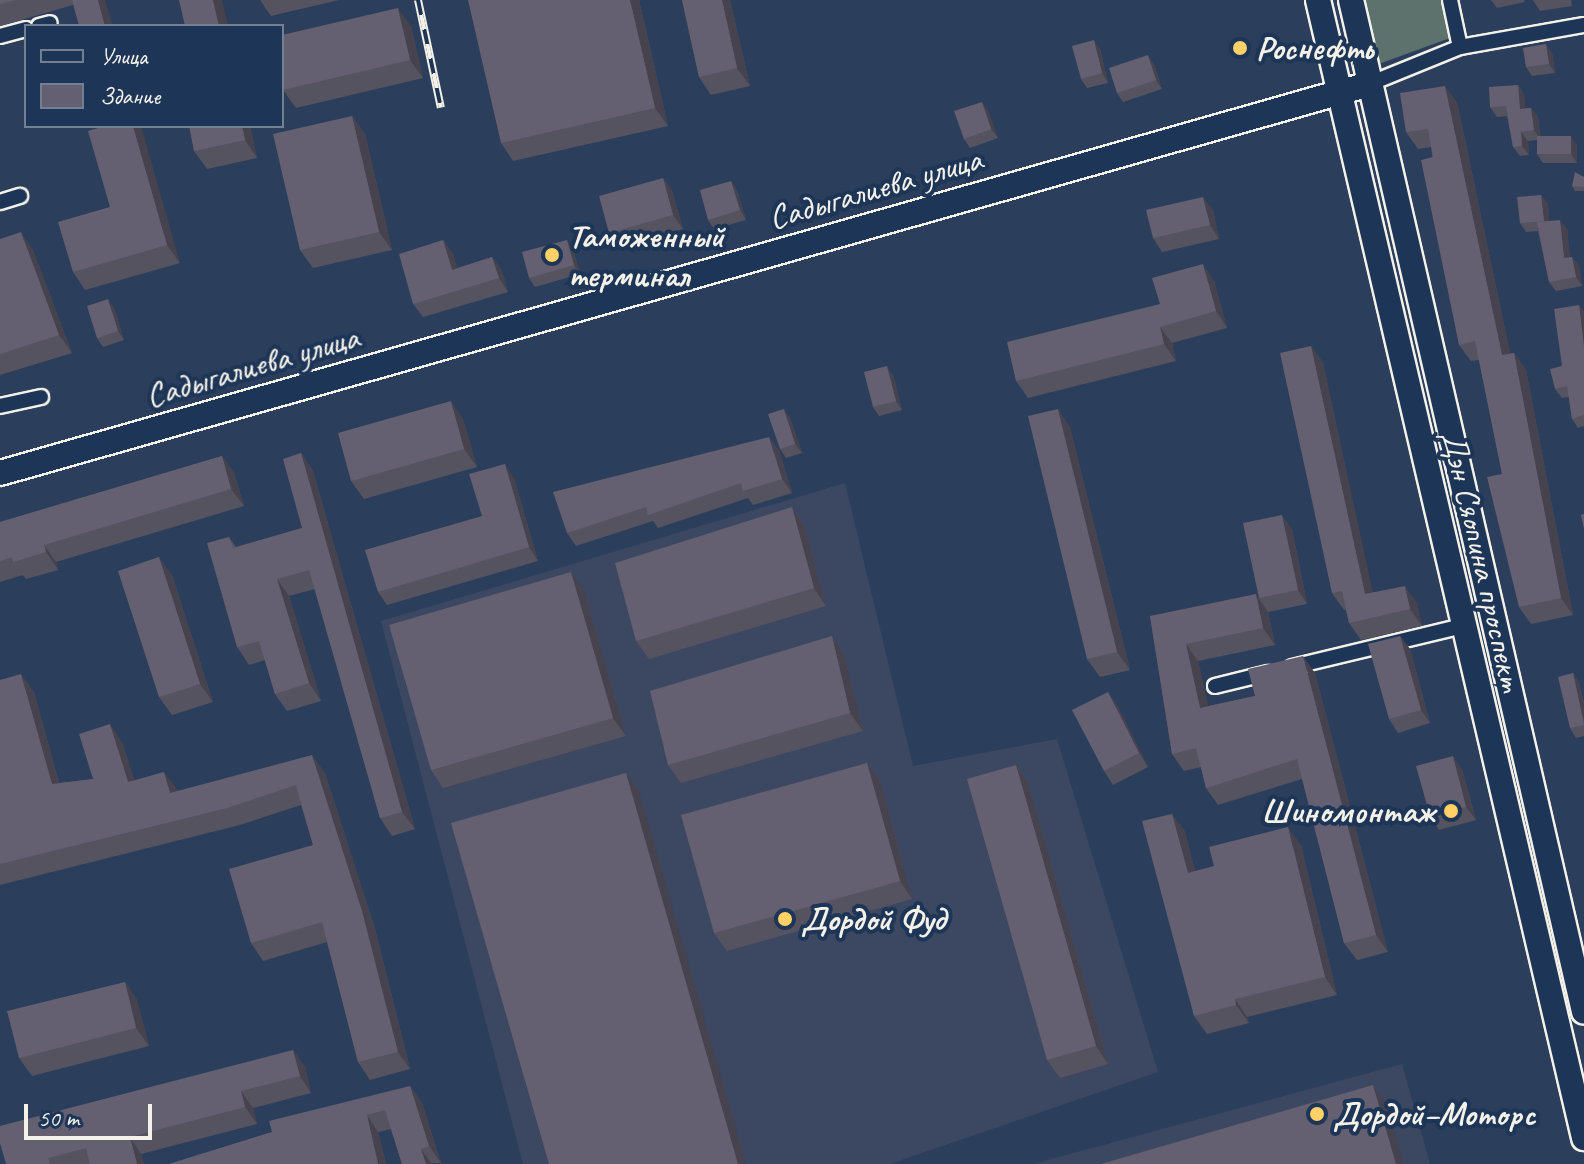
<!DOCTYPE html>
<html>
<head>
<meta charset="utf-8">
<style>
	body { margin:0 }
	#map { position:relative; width:1584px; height:1164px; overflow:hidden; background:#2b3e5c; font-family:Caveat,sans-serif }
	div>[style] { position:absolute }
	.built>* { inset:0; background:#3c4862 }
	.green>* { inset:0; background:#5d726d }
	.roads { filter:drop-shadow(2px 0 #f4f1e8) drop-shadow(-2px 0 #f4f1e8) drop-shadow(0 2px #f4f1e8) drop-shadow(0 -2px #f4f1e8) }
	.minor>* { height:14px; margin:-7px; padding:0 7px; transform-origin:7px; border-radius:7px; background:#1d3557 }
	.primary>* { height:24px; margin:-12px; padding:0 12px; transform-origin:12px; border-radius:12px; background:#1d3557 }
	.rail>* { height:8px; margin-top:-4px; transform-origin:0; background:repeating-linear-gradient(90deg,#1d3557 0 15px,#f4f1e8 0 30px); box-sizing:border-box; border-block:2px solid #f4f1e8 }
	.wall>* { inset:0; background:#565361 }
	.shaded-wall>* { inset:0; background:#46434f }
	.building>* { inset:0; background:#646071 }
	.dots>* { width:22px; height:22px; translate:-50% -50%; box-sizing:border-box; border:4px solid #1d3557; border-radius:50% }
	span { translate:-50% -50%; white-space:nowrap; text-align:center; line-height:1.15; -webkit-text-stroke:8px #1d3557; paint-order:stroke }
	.poi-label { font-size:34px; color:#f4f1e8; font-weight:700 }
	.left { translate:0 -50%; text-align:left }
	.right { translate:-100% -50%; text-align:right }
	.street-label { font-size:34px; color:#f4f1e8 }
	.legend { position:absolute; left:24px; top:24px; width:260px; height:104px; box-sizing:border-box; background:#1d3557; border:2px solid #738091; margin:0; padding:10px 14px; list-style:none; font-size:24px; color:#f4f1e8 }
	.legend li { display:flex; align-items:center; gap:16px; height:40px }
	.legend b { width:40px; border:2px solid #738091 }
	.scale { position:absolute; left:24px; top:1104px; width:128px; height:36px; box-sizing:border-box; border:4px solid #f4f1e8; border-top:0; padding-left:10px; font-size:24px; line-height:28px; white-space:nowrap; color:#f4f1e8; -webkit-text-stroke:6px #1d3557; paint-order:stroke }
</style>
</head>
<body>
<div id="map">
	<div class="built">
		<i style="clip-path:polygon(845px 483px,913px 766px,1057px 739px,1158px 1072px,890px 1164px,523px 1164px,381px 621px)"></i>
		<i style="clip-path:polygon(1402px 1064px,1430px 1164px,1033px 1164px)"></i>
	</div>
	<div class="green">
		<i style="clip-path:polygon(1360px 0,1441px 0,1450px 38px,1376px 65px)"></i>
	</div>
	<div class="roads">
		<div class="minor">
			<i style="left:1450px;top:0;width:48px;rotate:78deg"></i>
			<i style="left:39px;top:26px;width:11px;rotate:-15deg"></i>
			<i style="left:0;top:36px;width:27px;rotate:-15deg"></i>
			<i style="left:1369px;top:84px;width:98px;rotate:-22.1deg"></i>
			<i style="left:1460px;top:47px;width:126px;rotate:-10.1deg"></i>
			<i style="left:0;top:202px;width:21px;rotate:-17deg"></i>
			<i style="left:0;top:406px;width:42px;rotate:-12.4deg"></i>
			<i style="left:1292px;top:667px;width:176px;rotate:-13.5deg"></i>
			<i style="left:1215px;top:686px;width:55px;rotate:-13.8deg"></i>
		</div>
		<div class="primary">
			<i style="left:1318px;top:0;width:1169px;rotate:76.84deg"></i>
			<i style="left:1351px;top:0;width:1038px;rotate:77.03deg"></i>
			<i style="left:0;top:473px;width:1423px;rotate:-15.86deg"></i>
		</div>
	</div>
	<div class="rail">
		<i style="left:418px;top:0;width:110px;rotate:78deg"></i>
	</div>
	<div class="wall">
		<i style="clip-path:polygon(0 0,105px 0,73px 5px,0 26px)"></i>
		<i style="clip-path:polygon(260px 0,339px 0,271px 16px)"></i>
		<i style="clip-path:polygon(639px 0,668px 126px,513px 161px,501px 143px)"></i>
		<i style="clip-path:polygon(682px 0,730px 0,750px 86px,711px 95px,699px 77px)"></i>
		<i style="clip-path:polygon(1491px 0,1524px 0,1525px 2px,1497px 8px)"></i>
		<i style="clip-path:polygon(1533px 0,1571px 0,1572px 6px,1540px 11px)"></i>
		<i style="clip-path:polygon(411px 26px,423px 78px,296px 108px,283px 90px)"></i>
		<i style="clip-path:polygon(1100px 49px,1108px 83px,1087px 88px,1081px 79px)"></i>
		<i style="clip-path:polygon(1552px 53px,1555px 73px,1532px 76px,1526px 67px)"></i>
		<i style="clip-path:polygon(1154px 64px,1162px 89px,1123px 102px,1117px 93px)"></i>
		<i style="clip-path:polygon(1518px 85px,1524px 94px,1525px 108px,1531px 108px,1538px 117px,1540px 136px,1577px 145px,1577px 163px,1543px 163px,1537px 154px,1537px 140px,1528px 141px,1529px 155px,1520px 156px,1513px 147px,1507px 116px,1497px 117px,1490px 107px)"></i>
		<i style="clip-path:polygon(1457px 102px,1510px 353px,1514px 353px,1526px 370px,1573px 615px,1531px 624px,1519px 607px,1502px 474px,1479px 360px,1471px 361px,1459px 345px,1431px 147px,1418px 149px,1406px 132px)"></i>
		<i style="clip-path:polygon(988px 111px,998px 138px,970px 148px,964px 139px)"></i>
		<i style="clip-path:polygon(352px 116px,365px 134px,392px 250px,313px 268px,300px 250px)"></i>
		<i style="clip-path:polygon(105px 126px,180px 263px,85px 290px,73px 272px,110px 207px)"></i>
		<i style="clip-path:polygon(250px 126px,257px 158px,207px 169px,194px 151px)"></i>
		<i style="clip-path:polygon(1584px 177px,1584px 191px,1575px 191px,1572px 186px)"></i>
		<i style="clip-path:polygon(663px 178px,672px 191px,683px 229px,619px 247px,609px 233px)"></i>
		<i style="clip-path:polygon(731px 181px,737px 190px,746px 220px,714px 229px,708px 220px)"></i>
		<i style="clip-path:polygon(1541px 195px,1548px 204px,1549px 221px,1567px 229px,1570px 257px,1572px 257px,1579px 266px,1582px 286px,1556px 291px,1549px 282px,1538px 231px,1526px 232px,1520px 223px)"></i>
		<i style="clip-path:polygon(1213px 210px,1219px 239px,1162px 252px,1153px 238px)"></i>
		<i style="clip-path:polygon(0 239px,33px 250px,72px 353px,0 375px)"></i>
		<i style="clip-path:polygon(443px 240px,453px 254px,457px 268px,492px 257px,502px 271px,508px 292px,423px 317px,413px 304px)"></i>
		<i style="clip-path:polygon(573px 249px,580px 274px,535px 287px,529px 278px)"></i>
		<i style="clip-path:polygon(1214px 281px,1227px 328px,1172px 343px,1176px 361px,1028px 398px,1016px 381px,1160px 304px)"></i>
		<i style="clip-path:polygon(1579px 305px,1584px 312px,1584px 426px,1578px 428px,1572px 419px,1569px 397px,1562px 398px,1555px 389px)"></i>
		<i style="clip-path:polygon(114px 308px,124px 340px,103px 347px,97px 338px)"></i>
		<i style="clip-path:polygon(1311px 346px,1323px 363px,1372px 592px,1417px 603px,1422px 626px,1361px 640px,1349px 623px,1346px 610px,1344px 610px,1332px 593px)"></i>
		<i style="clip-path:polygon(893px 375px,902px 410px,879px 416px,873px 407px)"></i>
		<i style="clip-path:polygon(790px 418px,802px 453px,786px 458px,780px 449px)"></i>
		<i style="clip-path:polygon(463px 419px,477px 467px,364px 499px,351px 481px)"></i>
		<i style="clip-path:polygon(1070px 427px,1130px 670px,1100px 677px,1087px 659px)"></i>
		<i style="clip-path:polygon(779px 450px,792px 493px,753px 505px,748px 498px,658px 528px,653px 521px,576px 546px,567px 533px)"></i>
		<i style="clip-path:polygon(301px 453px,313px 471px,415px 829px,392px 836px,380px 818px,315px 589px,289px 596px,321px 701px,287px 711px,275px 694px,265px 660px,249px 665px,237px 647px,229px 537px,236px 547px,302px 528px)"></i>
		<i style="clip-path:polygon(222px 456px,234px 473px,244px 506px,56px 562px,58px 570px,26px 579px,23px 575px,0 582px,0 522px)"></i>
		<i style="clip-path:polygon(514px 478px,538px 561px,387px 605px,378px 592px,482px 516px)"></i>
		<i style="clip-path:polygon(792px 507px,804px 525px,826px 606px,649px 659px,636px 641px)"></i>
		<i style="clip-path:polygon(1292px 529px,1307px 604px,1268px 612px,1275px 645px,1198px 661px,1208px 706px,1255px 696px,1315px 673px,1388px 952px,1357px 960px,1344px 943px,1302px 779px,1218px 805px,1206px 788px,1201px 767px,1184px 771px,1172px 754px,1150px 616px,1259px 598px)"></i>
		<i style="clip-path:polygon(172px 575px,213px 702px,172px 715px,159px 697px)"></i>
		<i style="clip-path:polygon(584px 590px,626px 736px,443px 788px,431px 770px)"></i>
		<i style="clip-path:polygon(832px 636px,844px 654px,863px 731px,681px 783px,668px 765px)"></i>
		<i style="clip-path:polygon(1400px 636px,1410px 649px,1430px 723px,1398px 733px,1389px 719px)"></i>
		<i style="clip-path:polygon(1573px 673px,1579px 683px,1584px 703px,1584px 736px,1576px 738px,1570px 728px)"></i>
		<i style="clip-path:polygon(0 680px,34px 692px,59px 783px,93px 779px,122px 742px,134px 780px,177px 789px,177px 791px,325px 773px,375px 929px,410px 1069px,370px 1080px,358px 1062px,327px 942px,263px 961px,251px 943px,313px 845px,301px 805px,240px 825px,0 885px)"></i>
		<i style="clip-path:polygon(1117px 705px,1148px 767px,1113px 785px,1104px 771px)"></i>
		<i style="clip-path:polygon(867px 763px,880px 781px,912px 899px,727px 951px,714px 933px)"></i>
		<i style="clip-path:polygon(1016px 765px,1028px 783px,1108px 1064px,1060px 1078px,1047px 1060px)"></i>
		<i style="clip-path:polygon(1462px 769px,1476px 820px,1439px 830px,1430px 816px)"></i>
		<i style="clip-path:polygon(1172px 814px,1185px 832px,1195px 871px,1301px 845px,1337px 995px,1247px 1017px,1249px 1023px,1207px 1034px,1194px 1016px)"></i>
		<i style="clip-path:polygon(125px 982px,137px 1000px,149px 1046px,32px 1076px,19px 1058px)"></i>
		<i style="clip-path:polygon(293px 1050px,305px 1067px,311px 1093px,253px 1108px,257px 1124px,141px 1154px,144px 1164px,6px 1164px)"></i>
		<i style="clip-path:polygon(410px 1086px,422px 1103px,441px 1163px,402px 1164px,391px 1129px,378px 1132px,386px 1164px,169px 1164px,272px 1132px)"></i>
	</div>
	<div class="shaded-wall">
		<i style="clip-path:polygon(98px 0,105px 0,113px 26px,105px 26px)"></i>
		<i style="clip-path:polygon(213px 0,222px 0,228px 26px,219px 26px)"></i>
		<i style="clip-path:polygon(630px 0,639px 0,668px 126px,655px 108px)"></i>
		<i style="clip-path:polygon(722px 0,730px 0,750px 86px,737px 68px)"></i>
		<i style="clip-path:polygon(398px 8px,411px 26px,423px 78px,410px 60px)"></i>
		<i style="clip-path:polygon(1094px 40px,1100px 49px,1108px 83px,1102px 73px)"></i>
		<i style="clip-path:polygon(1546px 44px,1552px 53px,1555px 73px,1549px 64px)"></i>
		<i style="clip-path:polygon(1148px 55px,1154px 64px,1162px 89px,1156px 80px)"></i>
		<i style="clip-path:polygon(1518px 85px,1524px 94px,1526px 118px,1520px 109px)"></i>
		<i style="clip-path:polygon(1445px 86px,1457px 102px,1514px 372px,1502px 355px)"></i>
		<i style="clip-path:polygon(982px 102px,988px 111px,998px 138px,991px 129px)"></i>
		<i style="clip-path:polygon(1531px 108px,1538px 117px,1540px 139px,1534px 130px)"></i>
		<i style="clip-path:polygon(352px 116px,365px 134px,392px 250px,379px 232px)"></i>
		<i style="clip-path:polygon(133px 126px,141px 126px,180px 263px,167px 245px)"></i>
		<i style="clip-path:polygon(242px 126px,250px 126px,257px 158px,245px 140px)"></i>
		<i style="clip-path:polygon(1521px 132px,1528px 141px,1529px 155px,1522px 146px)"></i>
		<i style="clip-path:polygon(1571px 136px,1577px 145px,1577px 163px,1571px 154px)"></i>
		<i style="clip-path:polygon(663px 178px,672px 191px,683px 229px,673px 215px)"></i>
		<i style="clip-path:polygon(731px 181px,737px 190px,746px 220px,740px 210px)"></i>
		<i style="clip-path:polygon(1541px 195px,1548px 204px,1550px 230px,1544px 221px)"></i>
		<i style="clip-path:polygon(1203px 197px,1213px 210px,1219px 239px,1210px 225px)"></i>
		<i style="clip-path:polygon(1560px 220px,1567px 229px,1571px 267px,1564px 258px)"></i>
		<i style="clip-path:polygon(21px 232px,33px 250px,72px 353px,59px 335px)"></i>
		<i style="clip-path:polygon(443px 240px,453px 254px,461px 283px,452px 270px)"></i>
		<i style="clip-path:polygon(567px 240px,573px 249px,580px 274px,574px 265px)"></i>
		<i style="clip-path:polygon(492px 257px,502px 271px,508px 292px,499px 278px)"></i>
		<i style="clip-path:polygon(1572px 257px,1579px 266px,1582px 286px,1576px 277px)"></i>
		<i style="clip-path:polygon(1203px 264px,1214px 281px,1227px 328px,1216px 311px)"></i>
		<i style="clip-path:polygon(108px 299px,114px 308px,124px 340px,118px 331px)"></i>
		<i style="clip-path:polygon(1579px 305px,1584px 312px,1584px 347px)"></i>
		<i style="clip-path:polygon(1160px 327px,1172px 343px,1176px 361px,1164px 344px)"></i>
		<i style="clip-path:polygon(1311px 346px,1323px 363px,1377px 611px,1365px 594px)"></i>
		<i style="clip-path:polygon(1514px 353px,1526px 370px,1573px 615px,1561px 598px)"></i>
		<i style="clip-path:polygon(887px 366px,893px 375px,902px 410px,896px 401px)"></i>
		<i style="clip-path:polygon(451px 401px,463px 419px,477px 467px,464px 449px)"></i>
		<i style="clip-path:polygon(784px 409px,790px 418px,802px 453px,795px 444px)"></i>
		<i style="clip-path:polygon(1058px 409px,1070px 427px,1130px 670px,1117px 652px)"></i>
		<i style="clip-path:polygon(769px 437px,779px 450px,792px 493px,782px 479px)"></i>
		<i style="clip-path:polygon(301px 453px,313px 471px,415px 829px,402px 812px)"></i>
		<i style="clip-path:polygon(222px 456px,234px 473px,244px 506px,231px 489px)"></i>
		<i style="clip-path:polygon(505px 464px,514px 478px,538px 561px,529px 547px)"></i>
		<i style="clip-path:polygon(792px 507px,804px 525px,826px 606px,814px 588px)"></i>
		<i style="clip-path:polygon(1282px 515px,1292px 529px,1307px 604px,1298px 590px)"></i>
		<i style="clip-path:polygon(44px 545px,56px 562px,58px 570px,46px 552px)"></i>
		<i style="clip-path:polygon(159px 557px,172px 575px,213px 702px,200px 684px)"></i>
		<i style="clip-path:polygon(571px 572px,584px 590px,626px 736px,613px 718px)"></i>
		<i style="clip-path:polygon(277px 579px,289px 596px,321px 701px,309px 683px)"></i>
		<i style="clip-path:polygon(1405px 586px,1417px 603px,1422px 626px,1410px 609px)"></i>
		<i style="clip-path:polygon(1256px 594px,1268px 612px,1275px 645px,1263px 628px)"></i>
		<i style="clip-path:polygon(832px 636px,844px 654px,863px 731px,850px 713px)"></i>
		<i style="clip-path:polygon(1400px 636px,1410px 649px,1430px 723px,1421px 710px)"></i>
		<i style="clip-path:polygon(1186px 644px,1198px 661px,1212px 725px,1200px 708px)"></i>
		<i style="clip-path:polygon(1303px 656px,1315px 673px,1388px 952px,1376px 935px)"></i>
		<i style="clip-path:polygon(1573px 673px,1579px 683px,1584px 703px,1584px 722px)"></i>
		<i style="clip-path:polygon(21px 674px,34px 692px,64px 802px,52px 784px)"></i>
		<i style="clip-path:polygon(1108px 692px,1117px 705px,1148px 767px,1139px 753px)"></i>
		<i style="clip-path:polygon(110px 724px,122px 742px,140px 800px,128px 782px)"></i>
		<i style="clip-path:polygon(312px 755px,325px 773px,375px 929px,410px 1069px,398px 1052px)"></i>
		<i style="clip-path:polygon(1453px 756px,1462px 769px,1476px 820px,1466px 807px)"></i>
		<i style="clip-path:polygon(867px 763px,880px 781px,912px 899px,900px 881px)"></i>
		<i style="clip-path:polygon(1016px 765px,1028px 783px,1108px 1064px,1096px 1046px)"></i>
		<i style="clip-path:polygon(164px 772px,177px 789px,182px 810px,170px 793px)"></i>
		<i style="clip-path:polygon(626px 773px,639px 791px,746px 1164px,738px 1164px)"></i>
		<i style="clip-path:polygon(1172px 814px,1185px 832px,1200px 891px,1188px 873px)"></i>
		<i style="clip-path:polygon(1288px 827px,1301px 845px,1337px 995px,1325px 977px)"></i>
		<i style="clip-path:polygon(125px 982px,137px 1000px,149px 1046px,136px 1028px)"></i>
		<i style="clip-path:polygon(1235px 999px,1247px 1017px,1249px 1023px,1236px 1005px)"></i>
		<i style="clip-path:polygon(293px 1050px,305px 1067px,311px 1093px,300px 1076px)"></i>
		<i style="clip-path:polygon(1373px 1085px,1386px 1103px,1403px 1164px,1396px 1164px)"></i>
		<i style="clip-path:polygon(410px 1086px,422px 1103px,441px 1163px,429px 1146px)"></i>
		<i style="clip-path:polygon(241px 1091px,253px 1108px,257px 1124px,245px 1107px)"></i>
		<i style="clip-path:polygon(367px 1115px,378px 1132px,386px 1164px,378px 1164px)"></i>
		<i style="clip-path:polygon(130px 1137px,141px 1154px,144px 1164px,137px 1164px)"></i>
		<i style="clip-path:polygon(421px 1149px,432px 1164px,426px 1164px)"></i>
	</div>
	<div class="building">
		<i style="clip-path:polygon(0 0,15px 0,0 4px)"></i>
		<i style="clip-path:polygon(72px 0,98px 0,105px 26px,79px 26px)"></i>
		<i style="clip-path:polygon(179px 0,213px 0,219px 26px,185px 26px)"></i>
		<i style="clip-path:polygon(468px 0,630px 0,655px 108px,501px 143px)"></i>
		<i style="clip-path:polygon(682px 0,722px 0,737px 68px,699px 77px)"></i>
		<i style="clip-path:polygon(398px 8px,410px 60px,283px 90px,282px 84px,282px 35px)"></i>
		<i style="clip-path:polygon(1094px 40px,1102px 73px,1081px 79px,1072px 46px)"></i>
		<i style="clip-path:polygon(1546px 44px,1549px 64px,1526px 67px,1523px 48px)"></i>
		<i style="clip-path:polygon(1148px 55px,1156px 80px,1117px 93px,1109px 68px)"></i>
		<i style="clip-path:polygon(1518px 85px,1520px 109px,1531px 108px,1534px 130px,1521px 132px,1522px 146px,1513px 147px,1506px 106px,1490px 107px,1489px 87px)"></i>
		<i style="clip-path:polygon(1445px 86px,1502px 355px,1514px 353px,1561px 598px,1519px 607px,1487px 477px,1502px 474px,1475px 341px,1459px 345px,1421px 160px,1433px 157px,1428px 129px,1406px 132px,1400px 93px)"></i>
		<i style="clip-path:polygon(982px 102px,991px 129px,964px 139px,954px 111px)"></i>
		<i style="clip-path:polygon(352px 116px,379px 232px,300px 250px,273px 134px)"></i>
		<i style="clip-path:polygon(105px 126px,133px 126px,167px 245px,73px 272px,58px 222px,110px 207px,88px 131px)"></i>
		<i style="clip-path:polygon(189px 126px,242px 126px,245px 140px,194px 151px)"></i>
		<i style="clip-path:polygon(1537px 136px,1571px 136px,1571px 154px,1537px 154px)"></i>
		<i style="clip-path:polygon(1575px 172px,1584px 177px,1584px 187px,1572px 186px)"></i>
		<i style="clip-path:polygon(663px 178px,673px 215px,609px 233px,599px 196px)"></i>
		<i style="clip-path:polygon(731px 181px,740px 210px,708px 220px,700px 190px)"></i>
		<i style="clip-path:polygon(1541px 195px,1544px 221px,1520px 223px,1517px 197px)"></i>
		<i style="clip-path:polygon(1203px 197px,1210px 225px,1153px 238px,1146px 210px)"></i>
		<i style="clip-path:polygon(1560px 220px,1564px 258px,1572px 257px,1576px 277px,1549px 282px,1537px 222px)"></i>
		<i style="clip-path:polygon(21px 232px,59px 335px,0 354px,0 239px)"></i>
		<i style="clip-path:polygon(443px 240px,452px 270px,492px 257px,499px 278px,413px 304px,399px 254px)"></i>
		<i style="clip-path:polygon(567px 240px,574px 265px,529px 278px,522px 252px)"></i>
		<i style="clip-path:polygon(1203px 264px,1216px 311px,1160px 327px,1164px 344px,1016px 381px,1007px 342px,1160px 304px,1152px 278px)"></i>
		<i style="clip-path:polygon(108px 299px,118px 331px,97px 338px,87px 306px)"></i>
		<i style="clip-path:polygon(1579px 305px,1584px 347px,1584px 415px,1572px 419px,1567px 386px,1555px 389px,1550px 369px,1562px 366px,1554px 309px)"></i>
		<i style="clip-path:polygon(1311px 346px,1365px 594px,1405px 586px,1410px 609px,1349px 623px,1342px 591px,1332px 593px,1280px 353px)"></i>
		<i style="clip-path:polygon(887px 366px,896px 401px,873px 407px,864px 372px)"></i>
		<i style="clip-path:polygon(451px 401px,464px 449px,351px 481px,338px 433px)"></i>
		<i style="clip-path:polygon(784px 409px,795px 444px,780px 449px,768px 414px)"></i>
		<i style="clip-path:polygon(1058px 409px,1117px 652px,1087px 659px,1028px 416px)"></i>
		<i style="clip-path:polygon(769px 437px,782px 479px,743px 491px,741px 483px,648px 515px,646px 507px,567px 533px,553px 492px)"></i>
		<i style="clip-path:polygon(301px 453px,402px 812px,380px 818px,309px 570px,277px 579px,309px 683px,275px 694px,259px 641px,237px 647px,207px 543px,229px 537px,233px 548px,302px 528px,283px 459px)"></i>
		<i style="clip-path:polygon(222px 456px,231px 489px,44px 545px,46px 552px,13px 562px,12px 557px,0 561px,0 522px)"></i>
		<i style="clip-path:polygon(505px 464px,529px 547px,378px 592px,365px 550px,482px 516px,469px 474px)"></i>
		<i style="clip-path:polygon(792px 507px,814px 588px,636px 641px,615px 563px)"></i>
		<i style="clip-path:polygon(1584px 514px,1584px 529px,1581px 515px)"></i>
		<i style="clip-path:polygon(1282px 515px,1298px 590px,1259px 598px,1243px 523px)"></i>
		<i style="clip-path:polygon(159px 557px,200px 684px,159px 697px,118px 571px)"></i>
		<i style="clip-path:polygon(571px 572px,613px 718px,431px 770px,389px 625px)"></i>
		<i style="clip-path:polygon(1256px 594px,1263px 628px,1186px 644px,1200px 708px,1255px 696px,1248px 669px,1303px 656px,1376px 935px,1344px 943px,1297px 759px,1206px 788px,1196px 748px,1172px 754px,1150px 616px)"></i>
		<i style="clip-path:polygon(832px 636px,850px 713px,668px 765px,650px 691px)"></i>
		<i style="clip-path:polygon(1400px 636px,1421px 710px,1389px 719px,1368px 644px)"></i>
		<i style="clip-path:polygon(1573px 673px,1584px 725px,1570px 728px,1558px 677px)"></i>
		<i style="clip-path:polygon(21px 674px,52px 784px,93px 779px,79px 734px,110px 724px,128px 782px,164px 772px,170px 793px,312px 755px,362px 911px,398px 1052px,358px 1062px,322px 922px,251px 943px,229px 869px,313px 845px,296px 785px,227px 808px,0 864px,0 680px)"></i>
		<i style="clip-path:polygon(1108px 692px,1139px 753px,1104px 771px,1072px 710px)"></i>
		<i style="clip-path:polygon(1453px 756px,1466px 807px,1430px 816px,1416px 766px)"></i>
		<i style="clip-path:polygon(867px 763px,900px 881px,714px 933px,681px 815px)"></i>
		<i style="clip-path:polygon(1016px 765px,1096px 1046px,1047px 1060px,967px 779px)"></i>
		<i style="clip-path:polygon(626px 773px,738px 1164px,549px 1164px,451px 823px)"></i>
		<i style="clip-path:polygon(1172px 814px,1188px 873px,1214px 866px,1209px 847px,1288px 827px,1325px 977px,1235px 999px,1236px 1005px,1194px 1016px,1142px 821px)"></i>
		<i style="clip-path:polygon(125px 982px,136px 1028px,19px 1058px,7px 1011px)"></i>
		<i style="clip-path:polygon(293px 1050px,300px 1076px,241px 1091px,245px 1107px,130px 1137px,137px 1164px,90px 1164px,86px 1148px,48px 1158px,50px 1164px,6px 1164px,0 1143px,0 1126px)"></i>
		<i style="clip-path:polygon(1373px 1085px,1396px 1164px,1101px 1164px)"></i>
		<i style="clip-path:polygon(410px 1086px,429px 1146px,421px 1149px,426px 1164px,402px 1164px,385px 1110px,367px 1115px,378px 1164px,169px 1164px,272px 1132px,269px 1121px)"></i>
	</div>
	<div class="dots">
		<i style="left:1240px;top:48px;background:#ffd166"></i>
		<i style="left:552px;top:255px;background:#ffd166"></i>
		<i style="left:1451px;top:811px;background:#ffd166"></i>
		<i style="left:785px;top:919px;background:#ffd166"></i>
		<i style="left:1317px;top:1114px;background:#ffd166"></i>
	</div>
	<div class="poi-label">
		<span class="left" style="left:1256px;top:48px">Роснефть</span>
		<span class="left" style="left:568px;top:255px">Таможенный<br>терминал</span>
		<span class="right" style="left:1435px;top:811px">Шиномонтаж</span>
		<span class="left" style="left:801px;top:919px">Дордой Фуд</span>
		<span class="left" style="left:1333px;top:1114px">Дордой–Моторс</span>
	</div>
	<div class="street-label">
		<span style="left:875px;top:188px;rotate:-16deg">Садыгалиева улица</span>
		<span style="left:252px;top:366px;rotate:-16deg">Садыгалиева улица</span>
		<span style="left:1483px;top:561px;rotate:77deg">Дэн Сяопина проспект</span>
	</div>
	<ul class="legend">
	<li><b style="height:10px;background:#1d3557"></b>Улица</li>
	<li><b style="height:22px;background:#646071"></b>Здание</li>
	</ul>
	<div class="scale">50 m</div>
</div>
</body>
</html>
